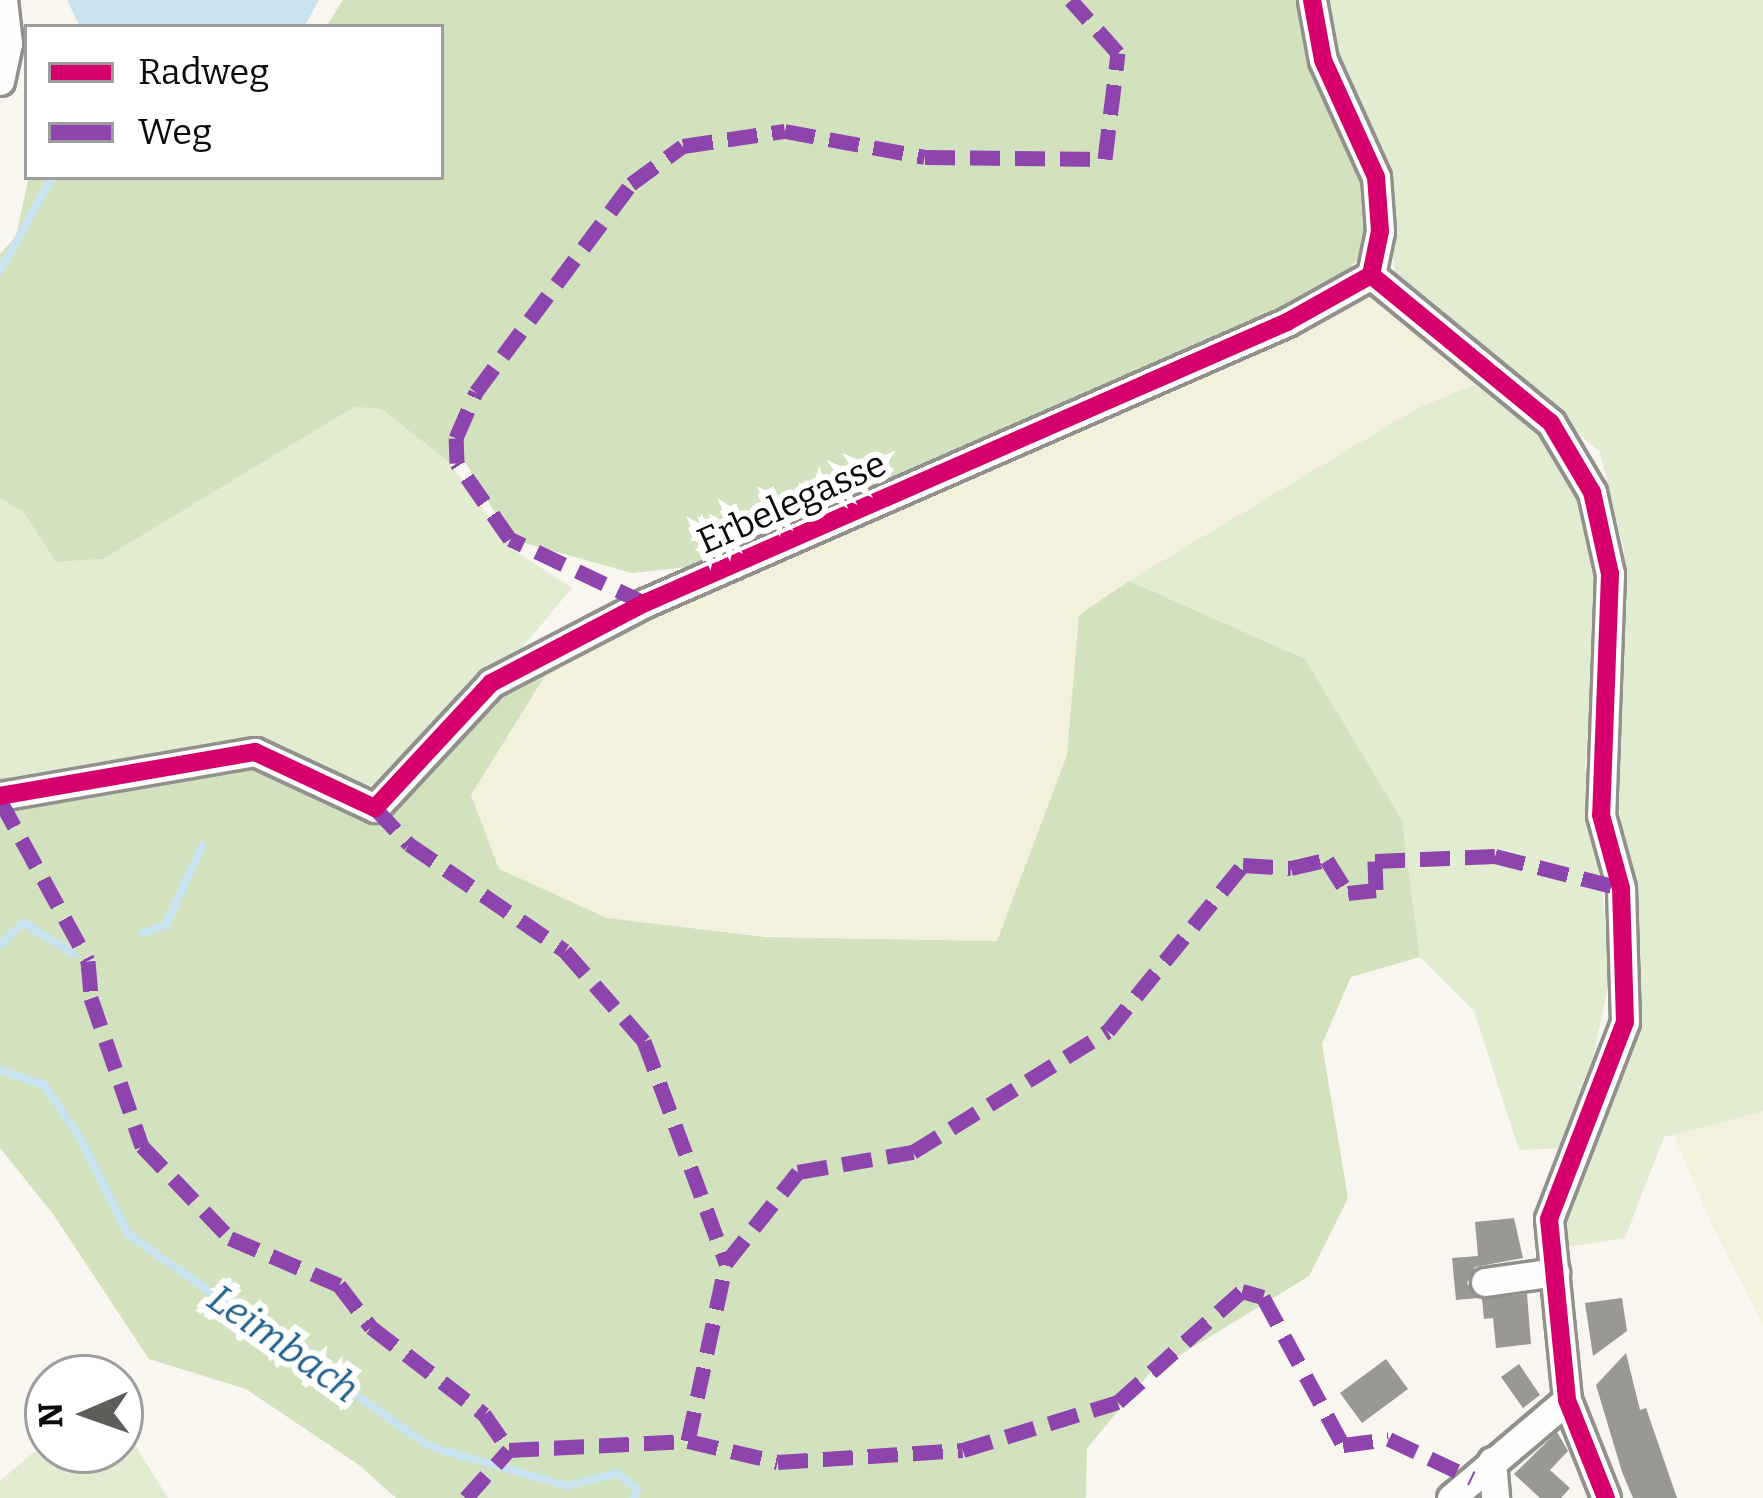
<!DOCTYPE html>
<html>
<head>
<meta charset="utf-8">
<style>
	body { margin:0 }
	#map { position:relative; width:1763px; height:1498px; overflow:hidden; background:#f8f6ee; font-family:Bitter,serif }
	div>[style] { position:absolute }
	.farmland>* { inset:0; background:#f3f0dc }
	.green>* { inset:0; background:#e1ecd0 }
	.forest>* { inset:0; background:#d2e2bf }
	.water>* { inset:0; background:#c8e2ef }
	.stream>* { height:8px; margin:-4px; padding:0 4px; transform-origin:4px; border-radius:4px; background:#c8e2ef }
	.building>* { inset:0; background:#9a9894 }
	.roads { filter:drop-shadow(3px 0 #91908d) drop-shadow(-3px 0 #91908d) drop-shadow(0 3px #91908d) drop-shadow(0 -3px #91908d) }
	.minor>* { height:27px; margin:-13.5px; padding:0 13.5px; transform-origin:13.5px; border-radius:13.5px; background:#fefefc }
	.quiet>* { height:15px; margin-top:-7.5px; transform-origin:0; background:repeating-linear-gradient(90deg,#8e44ad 0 30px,transparent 0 45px) }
	.cycleway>* { height:18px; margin:-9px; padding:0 9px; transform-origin:9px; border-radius:9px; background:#d6006c }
	span { translate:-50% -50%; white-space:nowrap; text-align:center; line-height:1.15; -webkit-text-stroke:12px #fff; paint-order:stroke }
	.street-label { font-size:36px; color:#0a0a0a }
	.water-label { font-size:39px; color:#22608d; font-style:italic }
	.legend { position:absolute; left:24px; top:24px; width:420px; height:156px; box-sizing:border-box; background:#fff; border:3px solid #9d9d9d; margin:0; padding:15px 21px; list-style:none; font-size:36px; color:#0a0a0a }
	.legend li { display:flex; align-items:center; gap:24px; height:60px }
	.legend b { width:60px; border:3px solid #9d9d9d }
	.north { position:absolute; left:24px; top:1354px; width:120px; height:120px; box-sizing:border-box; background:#fff; border:3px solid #9d9d9d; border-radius:50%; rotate:268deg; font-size:33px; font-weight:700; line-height:48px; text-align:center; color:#0a0a0a }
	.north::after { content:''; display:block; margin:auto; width:42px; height:54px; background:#5d5d5a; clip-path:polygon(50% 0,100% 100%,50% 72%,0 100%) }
</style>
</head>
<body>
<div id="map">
	<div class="farmland">
		<i style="clip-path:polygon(1369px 288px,1481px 382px,1418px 408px,1080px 615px,1067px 755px,997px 941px,767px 936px,607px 918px,499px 869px,471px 795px,545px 677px,531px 664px)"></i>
		<i style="clip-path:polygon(1763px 1111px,1763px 1325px,1712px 1225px,1673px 1133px)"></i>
	</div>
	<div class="green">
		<i style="clip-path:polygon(1316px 0,1763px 0,1763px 1111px,1664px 1137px,1625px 1238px,1567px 1247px,1559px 1235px,1629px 1030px,1639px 938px,1616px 788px,1624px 550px,1600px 452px,1396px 276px,1378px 177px,1328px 60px)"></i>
		<i style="clip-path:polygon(1481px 382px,1545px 438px,1589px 520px,1597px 591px,1585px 769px,1612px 969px,1586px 1090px,1564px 1148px,1519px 1150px,1474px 1011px,1420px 957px,1402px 820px,1305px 660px,1129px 581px,1418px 408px)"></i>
		<i style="clip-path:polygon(353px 407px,381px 409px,449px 462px,512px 549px,572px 588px,510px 662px,387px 780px,355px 790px,256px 745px,60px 780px,0 777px,0 498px,25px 514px,56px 562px,103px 559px)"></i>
		<i style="clip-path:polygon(120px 1421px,168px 1498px,0 1498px,0 1481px,48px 1440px,48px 1450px,120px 1450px)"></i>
	</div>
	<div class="forest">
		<i style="clip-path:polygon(343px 0,1310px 0,1371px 177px,1374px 239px,1334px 288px,707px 565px,632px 573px,510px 539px,463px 458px,449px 462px,381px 409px,354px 407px,103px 559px,56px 562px,25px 514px,0 498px,0 254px,16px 236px,29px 177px,441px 177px,441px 27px,326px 27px)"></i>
		<i style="clip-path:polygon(1129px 581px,1305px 659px,1402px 820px,1420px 957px,1351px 977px,1322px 1044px,1348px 1198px,1309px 1276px,1149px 1374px,1087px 1448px,1086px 1498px,396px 1498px,359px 1465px,246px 1389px,149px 1359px,53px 1214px,0 1148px,0 777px,137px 782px,236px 752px,329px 806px,395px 786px,531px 664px,545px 676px,471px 795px,499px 869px,607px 918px,767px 937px,997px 941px,1067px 755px,1079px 615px)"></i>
	</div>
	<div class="water">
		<i style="clip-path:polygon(67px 0,319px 0,304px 27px,80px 27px)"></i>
	</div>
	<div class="stream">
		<i style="left:0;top:271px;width:107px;rotate:-61deg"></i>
		<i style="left:143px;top:933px;width:24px;rotate:-19deg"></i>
		<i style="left:166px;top:925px;width:87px;rotate:-65.5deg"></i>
		<i style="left:0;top:945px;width:33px;rotate:-43deg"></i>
		<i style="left:24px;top:923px;width:59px;rotate:31.8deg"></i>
		<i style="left:0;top:1070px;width:46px;rotate:18.8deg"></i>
		<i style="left:44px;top:1085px;width:62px;rotate:55.5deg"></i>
		<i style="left:79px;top:1136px;width:110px;rotate:63.4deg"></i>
		<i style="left:128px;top:1234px;width:367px;rotate:35.2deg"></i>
		<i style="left:428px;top:1446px;width:145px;rotate:16.1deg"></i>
		<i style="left:567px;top:1486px;width:52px;rotate:-14.6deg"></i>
		<i style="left:617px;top:1473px;width:26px;rotate:39deg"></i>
		<i style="left:637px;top:1489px;width:9px;rotate:108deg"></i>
	</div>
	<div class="building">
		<i style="clip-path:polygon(1514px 1218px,1523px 1258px,1475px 1267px,1467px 1283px,1478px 1298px,1456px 1300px,1452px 1258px,1478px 1256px,1475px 1222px)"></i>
		<i style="clip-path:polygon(1527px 1294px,1531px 1344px,1496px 1348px,1493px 1318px,1484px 1319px,1482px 1299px)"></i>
		<i style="clip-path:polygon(1622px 1298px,1627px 1331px,1593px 1356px,1585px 1303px)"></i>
		<i style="clip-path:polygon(1626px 1353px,1640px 1410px,1646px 1408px,1677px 1498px,1633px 1498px,1622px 1472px,1596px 1385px)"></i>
		<i style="clip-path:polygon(1386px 1359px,1408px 1389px,1362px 1423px,1340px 1393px)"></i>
		<i style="clip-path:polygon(1519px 1364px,1540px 1395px,1523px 1408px,1501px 1377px)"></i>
		<i style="clip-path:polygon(1557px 1432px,1568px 1451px,1550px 1470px,1570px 1488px,1561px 1498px,1540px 1498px,1514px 1474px)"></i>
	</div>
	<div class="roads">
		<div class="minor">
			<i style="left:0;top:81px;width:39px;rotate:-78deg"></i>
			<i style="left:8px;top:43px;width:43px;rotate:-96.6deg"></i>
			<i style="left:1371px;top:275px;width:233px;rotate:39.4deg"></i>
			<i style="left:1551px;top:423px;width:80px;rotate:59.3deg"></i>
			<i style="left:1592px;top:492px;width:84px;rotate:77.6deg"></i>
			<i style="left:1610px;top:574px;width:241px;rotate:92.1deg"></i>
			<i style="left:1601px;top:815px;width:76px;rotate:74.7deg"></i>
			<i style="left:1621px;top:888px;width:134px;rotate:88.3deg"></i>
			<i style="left:1625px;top:1022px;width:211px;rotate:111.1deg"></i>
			<i style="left:1549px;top:1219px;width:182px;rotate:84.3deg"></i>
			<i style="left:1567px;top:1400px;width:105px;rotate:68.3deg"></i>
			<i style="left:0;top:796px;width:259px;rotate:-9.8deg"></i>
			<i style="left:255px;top:752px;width:132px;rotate:25deg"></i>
			<i style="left:375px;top:808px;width:171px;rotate:-47.1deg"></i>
			<i style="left:491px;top:683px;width:174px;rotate:-27.5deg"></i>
			<i style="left:645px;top:603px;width:701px;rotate:-23.64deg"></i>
			<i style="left:1287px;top:322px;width:96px;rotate:-29.2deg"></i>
			<i style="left:1371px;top:275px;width:45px;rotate:-78.4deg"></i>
			<i style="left:1380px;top:231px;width:54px;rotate:-94.2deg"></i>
			<i style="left:1376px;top:177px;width:128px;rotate:-114.4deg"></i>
			<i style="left:1323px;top:60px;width:61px;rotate:-100.4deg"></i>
			<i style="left:1485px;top:1282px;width:71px;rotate:-8.1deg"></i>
			<i style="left:1492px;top:1461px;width:37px;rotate:85deg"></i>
			<i style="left:1451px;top:1498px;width:152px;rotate:-40.2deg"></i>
		</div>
	</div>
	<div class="quiet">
		<i style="left:645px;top:603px;width:149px;rotate:-154.6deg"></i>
		<i style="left:510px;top:539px;width:93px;rotate:-124.9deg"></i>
		<i style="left:457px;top:463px;width:25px;rotate:-92deg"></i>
		<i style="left:456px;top:438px;width:50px;rotate:-66.5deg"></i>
		<i style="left:476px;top:392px;width:259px;rotate:-53.3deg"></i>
		<i style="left:631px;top:184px;width:64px;rotate:-36.2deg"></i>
		<i style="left:683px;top:146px;width:103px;rotate:-8.4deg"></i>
		<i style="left:785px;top:131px;width:142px;rotate:10.5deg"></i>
		<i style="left:925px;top:157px;width:180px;rotate:0.6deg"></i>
		<i style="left:1105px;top:159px;width:107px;rotate:-83deg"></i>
		<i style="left:1118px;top:53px;width:71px;rotate:-131.6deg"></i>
		<i style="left:0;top:800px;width:183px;rotate:61.3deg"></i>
		<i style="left:88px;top:961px;width:37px;rotate:85deg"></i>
		<i style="left:91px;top:998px;width:157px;rotate:71deg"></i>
		<i style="left:142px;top:1146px;width:127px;rotate:46.3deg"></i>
		<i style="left:230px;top:1238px;width:119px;rotate:23.3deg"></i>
		<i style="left:339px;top:1285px;width:53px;rotate:52.7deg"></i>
		<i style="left:371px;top:1327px;width:143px;rotate:37.6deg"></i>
		<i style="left:484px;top:1414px;width:44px;rotate:55.2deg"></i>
		<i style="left:509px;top:1450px;width:179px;rotate:-2.9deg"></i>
		<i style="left:688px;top:1441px;width:92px;rotate:13.1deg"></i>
		<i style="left:778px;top:1462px;width:185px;rotate:-3.7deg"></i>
		<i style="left:963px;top:1450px;width:162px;rotate:-17.2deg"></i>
		<i style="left:1118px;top:1402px;width:166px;rotate:-41.8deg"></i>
		<i style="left:1242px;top:1291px;width:22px;rotate:16deg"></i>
		<i style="left:1263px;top:1297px;width:168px;rotate:61.6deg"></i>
		<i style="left:1343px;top:1445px;width:46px;rotate:-7.4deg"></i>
		<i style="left:1389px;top:1439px;width:92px;rotate:25.2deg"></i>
		<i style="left:375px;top:808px;width:50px;rotate:46.6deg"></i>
		<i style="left:409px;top:844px;width:189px;rotate:34.4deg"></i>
		<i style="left:565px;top:951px;width:120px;rotate:48.7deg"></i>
		<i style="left:644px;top:1041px;width:237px;rotate:69.7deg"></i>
		<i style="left:688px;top:1441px;width:182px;rotate:-77.9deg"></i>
		<i style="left:726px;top:1263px;width:116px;rotate:-51.6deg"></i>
		<i style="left:798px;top:1172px;width:117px;rotate:-9.9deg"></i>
		<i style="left:913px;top:1152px;width:229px;rotate:-31.8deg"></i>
		<i style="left:1108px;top:1031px;width:214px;rotate:-50.9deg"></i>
		<i style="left:1243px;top:865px;width:48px;rotate:3.6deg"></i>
		<i style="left:1291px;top:868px;width:37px;rotate:-13deg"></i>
		<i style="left:1327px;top:860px;width:39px;rotate:58deg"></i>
		<i style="left:1348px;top:893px;width:28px;rotate:-6deg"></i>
		<i style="left:1376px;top:890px;width:29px;rotate:-92deg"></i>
		<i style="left:1375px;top:861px;width:120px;rotate:-2.4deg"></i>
		<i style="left:1495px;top:856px;width:130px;rotate:14.3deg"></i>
		<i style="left:466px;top:1498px;width:64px;rotate:-48.1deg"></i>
	</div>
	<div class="cycleway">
		<i style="left:1371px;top:275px;width:233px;rotate:39.4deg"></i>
		<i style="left:1551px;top:423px;width:80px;rotate:59.3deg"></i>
		<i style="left:1592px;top:492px;width:84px;rotate:77.6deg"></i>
		<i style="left:1610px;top:574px;width:241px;rotate:92.1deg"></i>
		<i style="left:1601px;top:815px;width:76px;rotate:74.7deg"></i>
		<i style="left:1621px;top:888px;width:134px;rotate:88.3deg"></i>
		<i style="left:1625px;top:1022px;width:211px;rotate:111.1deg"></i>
		<i style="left:1549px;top:1219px;width:182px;rotate:84.3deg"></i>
		<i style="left:1567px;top:1400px;width:105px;rotate:68.3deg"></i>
		<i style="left:0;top:796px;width:259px;rotate:-9.8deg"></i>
		<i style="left:255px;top:752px;width:132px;rotate:25deg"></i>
		<i style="left:375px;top:808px;width:171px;rotate:-47.1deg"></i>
		<i style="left:491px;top:683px;width:174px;rotate:-27.5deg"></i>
		<i style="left:645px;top:603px;width:701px;rotate:-23.64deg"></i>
		<i style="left:1287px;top:322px;width:96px;rotate:-29.2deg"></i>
		<i style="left:1371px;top:275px;width:45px;rotate:-78.4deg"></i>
		<i style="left:1380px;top:231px;width:54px;rotate:-94.2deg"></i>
		<i style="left:1376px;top:177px;width:128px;rotate:-114.4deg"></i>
		<i style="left:1323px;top:60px;width:61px;rotate:-100.4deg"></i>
	</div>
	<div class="street-label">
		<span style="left:792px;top:503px;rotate:-24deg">Erbelegasse</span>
	</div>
	<div class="water-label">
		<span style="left:283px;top:1344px;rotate:35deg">Leimbach</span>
	</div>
	<ul class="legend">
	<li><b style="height:15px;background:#d6006c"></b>Radweg</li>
	<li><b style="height:15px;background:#8e44ad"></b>Weg</li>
	</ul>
	<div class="north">N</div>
</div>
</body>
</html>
